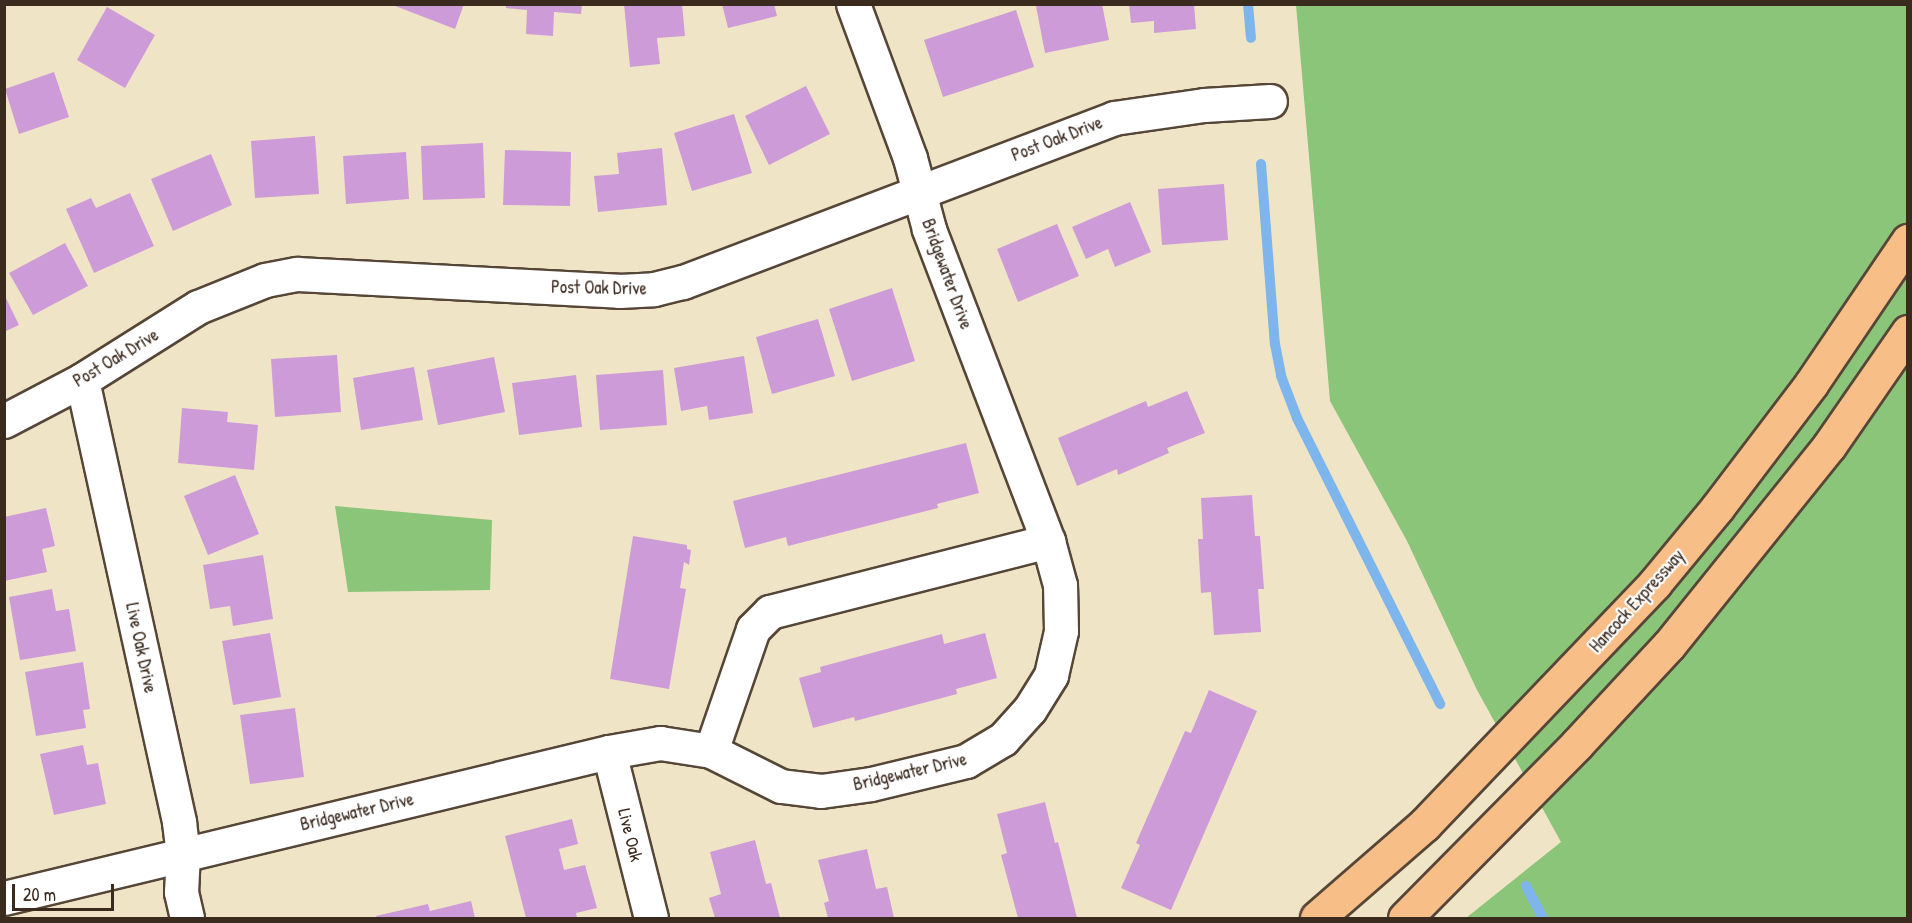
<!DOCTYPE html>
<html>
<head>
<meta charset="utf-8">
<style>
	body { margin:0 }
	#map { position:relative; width:1912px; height:923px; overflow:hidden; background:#f0e4c7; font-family:"Patrick Hand",sans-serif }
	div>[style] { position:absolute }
	.green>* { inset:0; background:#8bc579 }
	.stream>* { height:10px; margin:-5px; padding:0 5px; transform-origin:5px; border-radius:5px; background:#7db5ec }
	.building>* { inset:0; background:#cd9bd7 }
	.roads { filter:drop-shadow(2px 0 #564637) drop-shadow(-2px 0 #564637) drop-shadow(0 2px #564637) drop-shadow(0 -2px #564637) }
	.minor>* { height:33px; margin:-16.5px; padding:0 16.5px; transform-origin:16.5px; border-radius:16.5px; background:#fff }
	.major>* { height:33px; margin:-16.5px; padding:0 16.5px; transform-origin:16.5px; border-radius:16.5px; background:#f7be88 }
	span { translate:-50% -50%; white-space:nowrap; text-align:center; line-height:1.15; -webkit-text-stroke:4.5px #fff; paint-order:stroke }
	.street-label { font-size:18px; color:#3b2a1e }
	.frame { position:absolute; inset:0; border:6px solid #3b2a1e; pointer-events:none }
	.scale { position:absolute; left:12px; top:884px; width:102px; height:27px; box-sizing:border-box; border:3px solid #3b2a1e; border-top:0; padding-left:8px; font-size:18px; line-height:21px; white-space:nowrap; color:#3b2a1e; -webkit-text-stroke:4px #fff; paint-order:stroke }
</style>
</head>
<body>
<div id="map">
	<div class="green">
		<i style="clip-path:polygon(1296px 5px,1907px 5px,1907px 918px,1466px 918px,1561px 842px,1477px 690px,1407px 541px,1330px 401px)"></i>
		<i style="clip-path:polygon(335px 506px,492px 520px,490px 590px,348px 592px)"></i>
	</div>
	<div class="stream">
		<i style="left:1248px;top:4px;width:34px;rotate:85deg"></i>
		<i style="left:1261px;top:164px;width:181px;rotate:85.6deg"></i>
		<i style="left:1275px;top:344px;width:33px;rotate:79deg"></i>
		<i style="left:1281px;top:376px;width:45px;rotate:69.1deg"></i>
		<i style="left:1297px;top:418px;width:320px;rotate:63.4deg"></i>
		<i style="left:1526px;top:886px;width:36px;rotate:62deg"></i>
	</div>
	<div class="building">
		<i style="clip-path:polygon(390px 4px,464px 4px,455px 29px)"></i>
		<i style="clip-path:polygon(624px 4px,682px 4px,685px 36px,657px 38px,660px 64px,630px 67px)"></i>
		<i style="clip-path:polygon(722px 4px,774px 4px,777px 16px,728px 28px)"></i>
		<i style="clip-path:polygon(1043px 4px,1102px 4px,1109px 40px,1045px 53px,1036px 6px)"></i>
		<i style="clip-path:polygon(1129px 4px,1194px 4px,1196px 29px,1154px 33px,1154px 21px,1131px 23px)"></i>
		<i style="clip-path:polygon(506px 5px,582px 5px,581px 14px,554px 12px,553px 36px,526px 34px,527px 10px,506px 8px)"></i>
		<i style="clip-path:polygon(107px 7px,155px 35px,125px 88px,77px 60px)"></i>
		<i style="clip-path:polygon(1016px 10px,1034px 67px,943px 97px,924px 40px)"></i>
		<i style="clip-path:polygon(54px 72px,69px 117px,19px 134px,5px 89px)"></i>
		<i style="clip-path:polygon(806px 86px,830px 134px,769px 165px,745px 116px)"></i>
		<i style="clip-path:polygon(734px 114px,752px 173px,692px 191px,674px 133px)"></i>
		<i style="clip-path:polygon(315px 136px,319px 194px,255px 198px,251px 141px)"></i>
		<i style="clip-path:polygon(483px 143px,485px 198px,423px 200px,421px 146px)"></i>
		<i style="clip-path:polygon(662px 148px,667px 205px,598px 212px,594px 176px,619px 174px,617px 153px)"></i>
		<i style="clip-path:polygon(505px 150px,571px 152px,570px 206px,503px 205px)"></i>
		<i style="clip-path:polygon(406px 152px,409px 199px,346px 204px,343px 156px)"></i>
		<i style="clip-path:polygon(211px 154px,232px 205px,173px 231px,151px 179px)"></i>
		<i style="clip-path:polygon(1224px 184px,1228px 240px,1162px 245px,1158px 189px)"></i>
		<i style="clip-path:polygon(130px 193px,154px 246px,94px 273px,66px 209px,91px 198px,96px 208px)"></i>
		<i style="clip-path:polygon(1130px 202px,1151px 252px,1115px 267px,1108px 249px,1086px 259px,1072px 227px)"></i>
		<i style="clip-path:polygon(1057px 224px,1079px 276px,1018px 302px,997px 249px)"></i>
		<i style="clip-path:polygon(65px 243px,88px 286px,33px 315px,9px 273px)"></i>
		<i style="clip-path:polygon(892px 288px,915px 361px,852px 381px,829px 309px)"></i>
		<i style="clip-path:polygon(4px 294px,19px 325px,4px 332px)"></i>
		<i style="clip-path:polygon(818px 319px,835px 376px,772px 394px,756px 337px)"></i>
		<i style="clip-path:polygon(337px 355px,341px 412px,275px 417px,271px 359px)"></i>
		<i style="clip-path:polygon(744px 356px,753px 413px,709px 420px,707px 406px,681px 411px,674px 368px)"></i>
		<i style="clip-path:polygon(494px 357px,505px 412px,438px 425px,427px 370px)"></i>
		<i style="clip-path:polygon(414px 367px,423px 420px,361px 430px,353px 378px)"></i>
		<i style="clip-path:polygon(663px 370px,667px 425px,600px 430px,596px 375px)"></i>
		<i style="clip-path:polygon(576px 375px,582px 427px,519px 435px,512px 383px)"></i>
		<i style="clip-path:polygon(1187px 391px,1205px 433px,1167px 448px,1169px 453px,1118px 475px,1117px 469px,1077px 486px,1058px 438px,1146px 401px,1148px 407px)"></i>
		<i style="clip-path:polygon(182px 408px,228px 412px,227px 422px,258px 425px,254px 470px,178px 463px)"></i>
		<i style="clip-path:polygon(966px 443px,979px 493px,937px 504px,938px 508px,788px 546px,786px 537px,745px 548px,733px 501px)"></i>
		<i style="clip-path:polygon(235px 475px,259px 534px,208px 555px,184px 496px)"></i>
		<i style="clip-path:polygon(1252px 495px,1255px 536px,1260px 536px,1264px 589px,1258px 589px,1261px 632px,1214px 635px,1211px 592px,1201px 593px,1198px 539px,1203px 539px,1201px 498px)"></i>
		<i style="clip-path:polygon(46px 508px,55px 546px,42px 549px,47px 572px,4px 581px,4px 517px)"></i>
		<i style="clip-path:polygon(633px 536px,687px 545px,687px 549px,691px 550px,689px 565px,684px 562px,680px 588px,686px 589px,669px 689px,610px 679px)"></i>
		<i style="clip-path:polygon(263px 555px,273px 619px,233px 626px,230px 606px,210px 609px,203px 565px)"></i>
		<i style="clip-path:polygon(52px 589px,56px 611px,69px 609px,76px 651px,20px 660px,9px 597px)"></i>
		<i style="clip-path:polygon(270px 633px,281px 697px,233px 705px,222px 641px)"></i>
		<i style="clip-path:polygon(985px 633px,997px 678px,956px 689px,957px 694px,855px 721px,854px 717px,813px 728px,799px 678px,821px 672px,820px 667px,942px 634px,944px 644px)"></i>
		<i style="clip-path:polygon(83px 662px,90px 709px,83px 710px,86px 728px,36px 736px,25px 672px)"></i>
		<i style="clip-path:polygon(1209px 690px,1257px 711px,1171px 910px,1121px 888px,1140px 845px,1136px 843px,1185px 731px,1191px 733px)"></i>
		<i style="clip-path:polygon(295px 708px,304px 777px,250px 784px,240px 715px)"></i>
		<i style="clip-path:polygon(83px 745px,87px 765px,98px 763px,106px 804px,54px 815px,40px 754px)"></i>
		<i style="clip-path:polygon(1045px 802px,1055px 843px,1058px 842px,1077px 918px,1018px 918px,1001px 855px,1007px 853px,997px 814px)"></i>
		<i style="clip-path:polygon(572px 819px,578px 844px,559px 849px,564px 870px,585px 865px,597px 908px,576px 913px,577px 918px,526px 918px,505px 836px)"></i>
		<i style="clip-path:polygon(755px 840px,766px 884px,771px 883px,780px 918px,715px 918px,709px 898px,721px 894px,710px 852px)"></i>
		<i style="clip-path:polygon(867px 849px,876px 889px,887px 887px,894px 918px,828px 918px,824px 903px,829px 901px,818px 860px)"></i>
		<i style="clip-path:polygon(471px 901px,475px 918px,377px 918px,376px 916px,428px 904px,430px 911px)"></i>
	</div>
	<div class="roads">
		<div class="minor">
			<i style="left:82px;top:380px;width:453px;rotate:77.6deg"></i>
			<i style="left:179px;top:822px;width:32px;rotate:83deg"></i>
			<i style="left:183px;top:854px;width:38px;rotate:93deg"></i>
			<i style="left:181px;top:892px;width:27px;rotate:77deg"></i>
			<i style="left:4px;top:421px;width:88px;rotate:-27.7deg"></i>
			<i style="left:82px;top:380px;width:137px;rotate:-32.2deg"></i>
			<i style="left:198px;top:307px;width:72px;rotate:-21.9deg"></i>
			<i style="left:265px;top:280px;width:33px;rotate:-11deg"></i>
			<i style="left:297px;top:274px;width:322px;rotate:3deg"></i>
			<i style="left:619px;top:291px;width:35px;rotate:-3deg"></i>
			<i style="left:654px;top:289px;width:30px;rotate:-14deg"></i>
			<i style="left:683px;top:282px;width:461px;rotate:-20.8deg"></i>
			<i style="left:1114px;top:118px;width:91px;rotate:-8.2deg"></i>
			<i style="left:1204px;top:105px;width:66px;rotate:-3.5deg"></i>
			<i style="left:711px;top:751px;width:129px;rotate:-71deg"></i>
			<i style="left:753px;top:629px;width:24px;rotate:-45deg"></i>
			<i style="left:770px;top:612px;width:287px;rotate:-14.3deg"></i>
			<i style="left:609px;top:752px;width:171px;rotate:75.8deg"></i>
			<i style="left:4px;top:898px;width:622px;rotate:-13.57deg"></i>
			<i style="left:609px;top:752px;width:52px;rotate:-10deg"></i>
			<i style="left:660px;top:743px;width:52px;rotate:8.9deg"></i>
			<i style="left:711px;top:751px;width:78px;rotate:26.6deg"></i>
			<i style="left:781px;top:786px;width:40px;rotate:7.1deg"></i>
			<i style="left:821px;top:791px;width:50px;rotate:-8deg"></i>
			<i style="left:871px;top:784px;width:98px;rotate:-13.6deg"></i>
			<i style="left:966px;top:761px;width:43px;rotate:-30.7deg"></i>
			<i style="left:1003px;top:739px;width:40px;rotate:-48deg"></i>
			<i style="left:1030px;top:709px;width:40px;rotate:-58deg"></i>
			<i style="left:1051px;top:675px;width:45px;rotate:-77.2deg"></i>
			<i style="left:1061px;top:631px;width:46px;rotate:-91.2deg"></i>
			<i style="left:1060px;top:585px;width:46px;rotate:-105.3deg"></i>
			<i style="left:1048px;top:541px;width:334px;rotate:-110.9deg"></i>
			<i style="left:929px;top:229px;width:73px;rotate:-105deg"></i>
			<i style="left:910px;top:158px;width:164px;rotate:-110.3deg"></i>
		</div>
		<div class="major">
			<i style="left:1317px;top:918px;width:142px;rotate:-41deg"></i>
			<i style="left:1424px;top:825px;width:335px;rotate:-46.3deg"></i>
			<i style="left:1655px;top:583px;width:97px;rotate:-50.4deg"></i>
			<i style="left:1717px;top:508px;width:156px;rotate:-52.8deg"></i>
			<i style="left:1811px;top:384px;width:173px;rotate:-55.9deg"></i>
			<i style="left:1405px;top:918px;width:245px;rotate:-45.3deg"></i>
			<i style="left:1577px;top:744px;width:135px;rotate:-47.1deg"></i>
			<i style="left:1669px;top:645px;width:255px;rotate:-51.2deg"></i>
			<i style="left:1829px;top:446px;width:139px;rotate:-55.3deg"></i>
		</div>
	</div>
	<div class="street-label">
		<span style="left:1057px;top:139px;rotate:-21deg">Post Oak Drive</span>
		<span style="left:947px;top:274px;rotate:70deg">Bridgewater Drive</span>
		<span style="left:599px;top:288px;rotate:1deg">Post Oak Drive</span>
		<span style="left:116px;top:358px;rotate:-31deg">Post Oak Drive</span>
		<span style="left:1637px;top:601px;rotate:-48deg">Hancock Expressway</span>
		<span style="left:141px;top:648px;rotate:78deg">Live Oak Drive</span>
		<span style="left:910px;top:772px;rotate:-13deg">Bridgewater Drive</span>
		<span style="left:357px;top:812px;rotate:-13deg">Bridgewater Drive</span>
		<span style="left:630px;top:835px;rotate:76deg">Live Oak</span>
	</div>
	<div class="frame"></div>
	<div class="scale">20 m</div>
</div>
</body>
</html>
